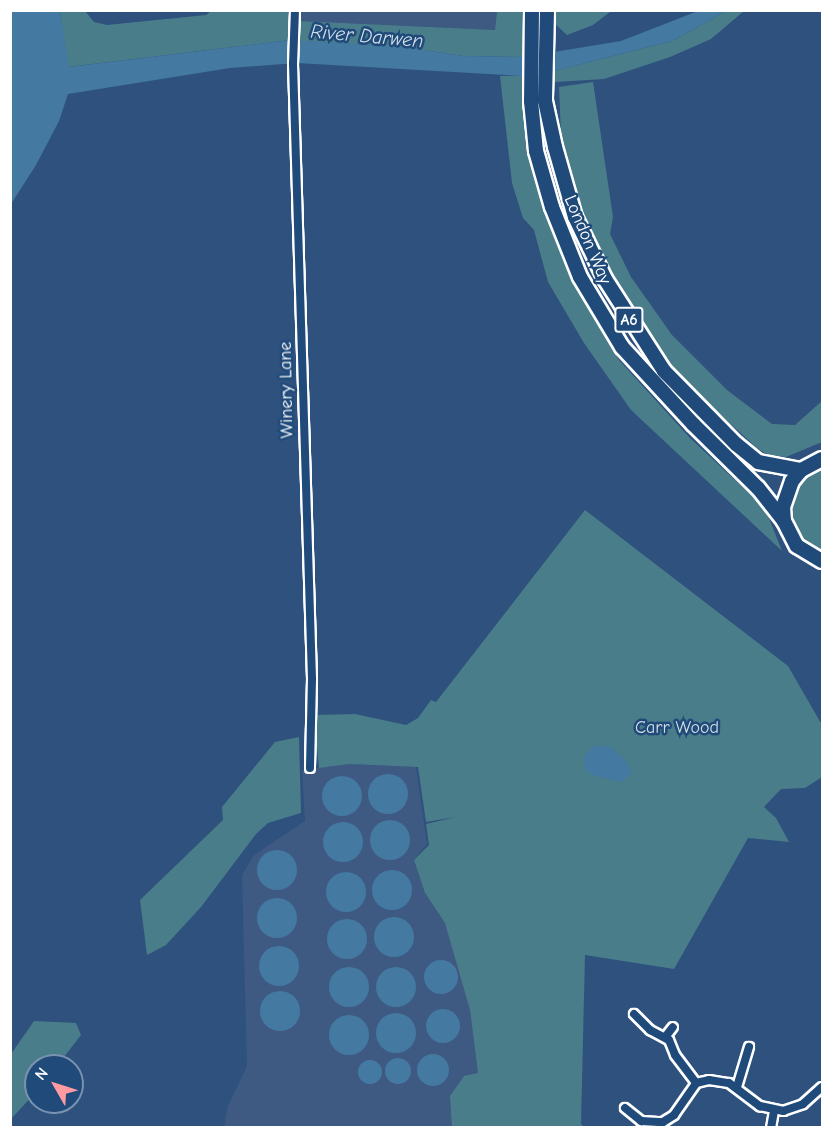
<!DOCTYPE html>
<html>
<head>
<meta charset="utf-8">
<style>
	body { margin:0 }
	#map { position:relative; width:833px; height:1138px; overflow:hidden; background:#2e517e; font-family:"Comic Neue",sans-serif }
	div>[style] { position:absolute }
	.built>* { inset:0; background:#3f5a82 }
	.green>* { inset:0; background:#4a7d8a }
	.water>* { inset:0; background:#4479a2 }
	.round { border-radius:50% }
	.roads { filter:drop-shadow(2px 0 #fff) drop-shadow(-2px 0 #fff) drop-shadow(0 2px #fff) drop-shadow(0 -2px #fff) }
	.street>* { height:8px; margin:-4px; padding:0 4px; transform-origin:4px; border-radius:4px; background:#1f4a7a }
	.highway>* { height:14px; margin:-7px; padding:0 7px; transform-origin:7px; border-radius:7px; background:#1f4a7a }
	span { translate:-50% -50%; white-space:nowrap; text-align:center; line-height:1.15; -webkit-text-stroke:5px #1f4a7a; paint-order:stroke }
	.shield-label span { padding:2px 4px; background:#1f4a7a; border:2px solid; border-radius:4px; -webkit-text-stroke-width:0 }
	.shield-label { font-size:16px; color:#fff; font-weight:700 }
	.street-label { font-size:18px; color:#fff }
	.park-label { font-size:18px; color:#d2dee2 }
	.water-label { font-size:20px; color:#d0dee8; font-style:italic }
	.frame { position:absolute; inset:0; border:12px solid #fff; pointer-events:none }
	.north { position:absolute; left:24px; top:1054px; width:60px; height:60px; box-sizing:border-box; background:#1f4a7a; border:2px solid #7992af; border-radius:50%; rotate:309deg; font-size:16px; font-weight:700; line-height:24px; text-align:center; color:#fff }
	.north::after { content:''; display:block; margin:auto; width:21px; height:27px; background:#ff9aa2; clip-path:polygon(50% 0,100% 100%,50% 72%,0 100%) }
</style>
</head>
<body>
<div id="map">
	<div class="built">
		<i style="clip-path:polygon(299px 11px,497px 11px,495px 30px,299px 21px)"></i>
		<i style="clip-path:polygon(349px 764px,416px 767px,427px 844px,414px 860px,425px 893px,445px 923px,457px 957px,470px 1010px,478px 1073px,453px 1127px,224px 1128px,227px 1108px,247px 1066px,242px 875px,254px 855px,305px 821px,302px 770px)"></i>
	</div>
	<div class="green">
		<i style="clip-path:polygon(60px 11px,85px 11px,94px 22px,107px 25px,206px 15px,211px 11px,288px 11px,290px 40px,68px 67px)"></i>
		<i style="clip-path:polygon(497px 11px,524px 11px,522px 57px,463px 56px,404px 47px,298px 41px,299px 21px,495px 30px)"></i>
		<i style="clip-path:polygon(556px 11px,592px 10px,610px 12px,593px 25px,567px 35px,555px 24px)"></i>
		<i style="clip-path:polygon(726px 11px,744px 11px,711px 39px,670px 57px,604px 79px,555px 82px,554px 71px,672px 41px)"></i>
		<i style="clip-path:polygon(500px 76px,522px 76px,533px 164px,551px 225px,579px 290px,619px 360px,690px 438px,765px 508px,782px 551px,631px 410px,584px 343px,548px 282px,534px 230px,523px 218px,512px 183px)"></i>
		<i style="clip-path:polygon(593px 82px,613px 217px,610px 234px,631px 277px,672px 335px,727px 390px,772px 424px,795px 425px,822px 401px,822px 442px,786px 457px,768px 455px,757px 448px,679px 377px,620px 294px,579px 204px,561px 134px,559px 87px)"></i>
		<i style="clip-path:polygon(822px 468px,822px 552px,804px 542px,791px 517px,796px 489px,805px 477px)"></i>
		<i style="clip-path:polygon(585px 510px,788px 666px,822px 725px,822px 777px,805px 788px,781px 789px,764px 807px,776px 818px,789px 842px,748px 838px,674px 969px,585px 955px,581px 1124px,584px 1127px,452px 1127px,450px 1096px,464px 1076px,478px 1073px,470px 1010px,445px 923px,425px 893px,414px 860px,429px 845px,426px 824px,456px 817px,426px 822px,418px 767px,349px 764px,319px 768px,314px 715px,355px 714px,406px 725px,418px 718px,431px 700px,436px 702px)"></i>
		<i style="clip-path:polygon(299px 737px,301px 813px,268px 823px,256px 834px,201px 907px,166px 945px,147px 955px,140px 900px,223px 820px,222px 807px,275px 742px)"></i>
		<i style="clip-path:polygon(34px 1021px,76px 1023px,81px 1035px,57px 1066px,36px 1066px,36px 1092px,11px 1119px,11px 1054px)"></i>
	</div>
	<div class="water">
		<i style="clip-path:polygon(11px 11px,60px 11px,69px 67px,290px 40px,404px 47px,463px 56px,522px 57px,522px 76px,297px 63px,230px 68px,68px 94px,59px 121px,36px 165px,11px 204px)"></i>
		<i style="clip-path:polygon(698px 11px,726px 11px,672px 41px,554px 71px,554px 52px,621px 41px)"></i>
		<i style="clip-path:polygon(593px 746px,611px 747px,626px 761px,632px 774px,621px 782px,593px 775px,585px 769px,584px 756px)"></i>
		<i class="round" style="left:368px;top:774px;width:40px;height:40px"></i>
		<i class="round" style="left:322px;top:776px;width:40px;height:40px"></i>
		<i class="round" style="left:370px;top:820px;width:40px;height:40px"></i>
		<i class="round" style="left:323px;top:822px;width:40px;height:40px"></i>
		<i class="round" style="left:257px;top:850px;width:40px;height:40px"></i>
		<i class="round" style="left:372px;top:870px;width:40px;height:40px"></i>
		<i class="round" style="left:326px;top:872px;width:40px;height:40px"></i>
		<i class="round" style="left:257px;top:898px;width:40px;height:40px"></i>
		<i class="round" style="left:374px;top:917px;width:40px;height:40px"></i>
		<i class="round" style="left:327px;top:919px;width:40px;height:40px"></i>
		<i class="round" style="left:259px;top:946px;width:40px;height:40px"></i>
		<i class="round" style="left:424px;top:960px;width:34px;height:34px"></i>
		<i class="round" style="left:329px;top:967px;width:40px;height:40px"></i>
		<i class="round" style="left:376px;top:967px;width:40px;height:40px"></i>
		<i class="round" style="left:260px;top:991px;width:40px;height:40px"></i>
		<i class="round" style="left:426px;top:1009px;width:34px;height:34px"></i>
		<i class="round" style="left:376px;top:1013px;width:40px;height:40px"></i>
		<i class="round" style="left:329px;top:1015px;width:40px;height:40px"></i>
		<i class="round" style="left:417px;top:1054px;width:32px;height:32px"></i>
		<i class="round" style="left:385px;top:1058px;width:26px;height:26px"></i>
		<i class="round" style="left:358px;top:1060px;width:24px;height:24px"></i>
	</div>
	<div class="roads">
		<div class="street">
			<i style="left:295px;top:10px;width:54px;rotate:92.1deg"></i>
			<i style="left:293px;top:64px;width:615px;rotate:88.23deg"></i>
			<i style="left:312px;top:679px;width:89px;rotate:91.3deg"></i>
			<i style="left:634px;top:1014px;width:23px;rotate:45deg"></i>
			<i style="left:650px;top:1030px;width:21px;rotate:28deg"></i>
			<i style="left:669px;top:1040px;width:16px;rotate:68deg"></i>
			<i style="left:675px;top:1055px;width:35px;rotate:53deg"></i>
			<i style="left:666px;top:1036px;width:11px;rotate:-52deg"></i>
			<i style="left:737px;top:1087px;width:42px;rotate:-73.3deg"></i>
			<i style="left:625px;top:1108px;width:21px;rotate:39deg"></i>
			<i style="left:641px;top:1121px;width:22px;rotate:3deg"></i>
			<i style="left:663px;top:1122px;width:13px;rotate:-32deg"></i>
			<i style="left:674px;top:1115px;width:39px;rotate:-55deg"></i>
			<i style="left:696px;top:1083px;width:13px;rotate:-13deg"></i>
			<i style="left:709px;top:1080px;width:20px;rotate:9deg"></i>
			<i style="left:729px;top:1083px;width:39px;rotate:37deg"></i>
			<i style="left:760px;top:1106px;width:24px;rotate:12deg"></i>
			<i style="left:783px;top:1111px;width:21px;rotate:-19deg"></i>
			<i style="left:803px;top:1104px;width:25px;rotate:-42deg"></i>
			<i style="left:771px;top:1128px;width:17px;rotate:-80deg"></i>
		</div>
		<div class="highway">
			<i style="left:532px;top:10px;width:91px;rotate:90.6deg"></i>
			<i style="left:531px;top:101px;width:50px;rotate:84.3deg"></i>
			<i style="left:536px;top:151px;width:58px;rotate:74.1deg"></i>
			<i style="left:552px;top:207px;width:75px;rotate:68.2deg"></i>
			<i style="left:580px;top:277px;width:82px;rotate:59deg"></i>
			<i style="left:622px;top:347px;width:105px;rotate:47.3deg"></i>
			<i style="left:693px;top:424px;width:91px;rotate:44.6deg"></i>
			<i style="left:758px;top:488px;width:42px;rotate:51.8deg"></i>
			<i style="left:547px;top:10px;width:91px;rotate:91.3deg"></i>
			<i style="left:545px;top:101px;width:47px;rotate:77.7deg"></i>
			<i style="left:555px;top:147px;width:73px;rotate:74.1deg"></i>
			<i style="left:575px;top:217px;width:69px;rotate:64.2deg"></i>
			<i style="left:605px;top:279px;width:109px;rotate:57.3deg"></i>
			<i style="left:664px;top:371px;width:103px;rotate:45.4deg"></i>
			<i style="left:736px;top:444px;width:28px;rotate:39deg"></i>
			<i style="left:758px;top:462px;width:44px;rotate:10.5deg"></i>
			<i style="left:822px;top:459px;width:24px;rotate:152deg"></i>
			<i style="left:801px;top:470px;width:14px;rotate:129deg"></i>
			<i style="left:792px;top:481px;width:28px;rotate:109deg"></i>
			<i style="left:783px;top:507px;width:14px;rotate:86deg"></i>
			<i style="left:784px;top:521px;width:28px;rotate:63deg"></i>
			<i style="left:797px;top:546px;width:29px;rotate:31deg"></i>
		</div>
	</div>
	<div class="shield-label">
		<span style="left:629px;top:320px">A6</span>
	</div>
	<div class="street-label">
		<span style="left:587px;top:240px;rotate:67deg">London Way</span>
		<span style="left:287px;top:390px;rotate:-91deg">Winery Lane</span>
	</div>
	<div class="park-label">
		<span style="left:677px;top:728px">Carr Wood</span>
	</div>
	<div class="water-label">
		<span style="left:367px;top:36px;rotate:5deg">River Darwen</span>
	</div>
	<div class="frame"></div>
	<div class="north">N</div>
</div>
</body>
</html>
